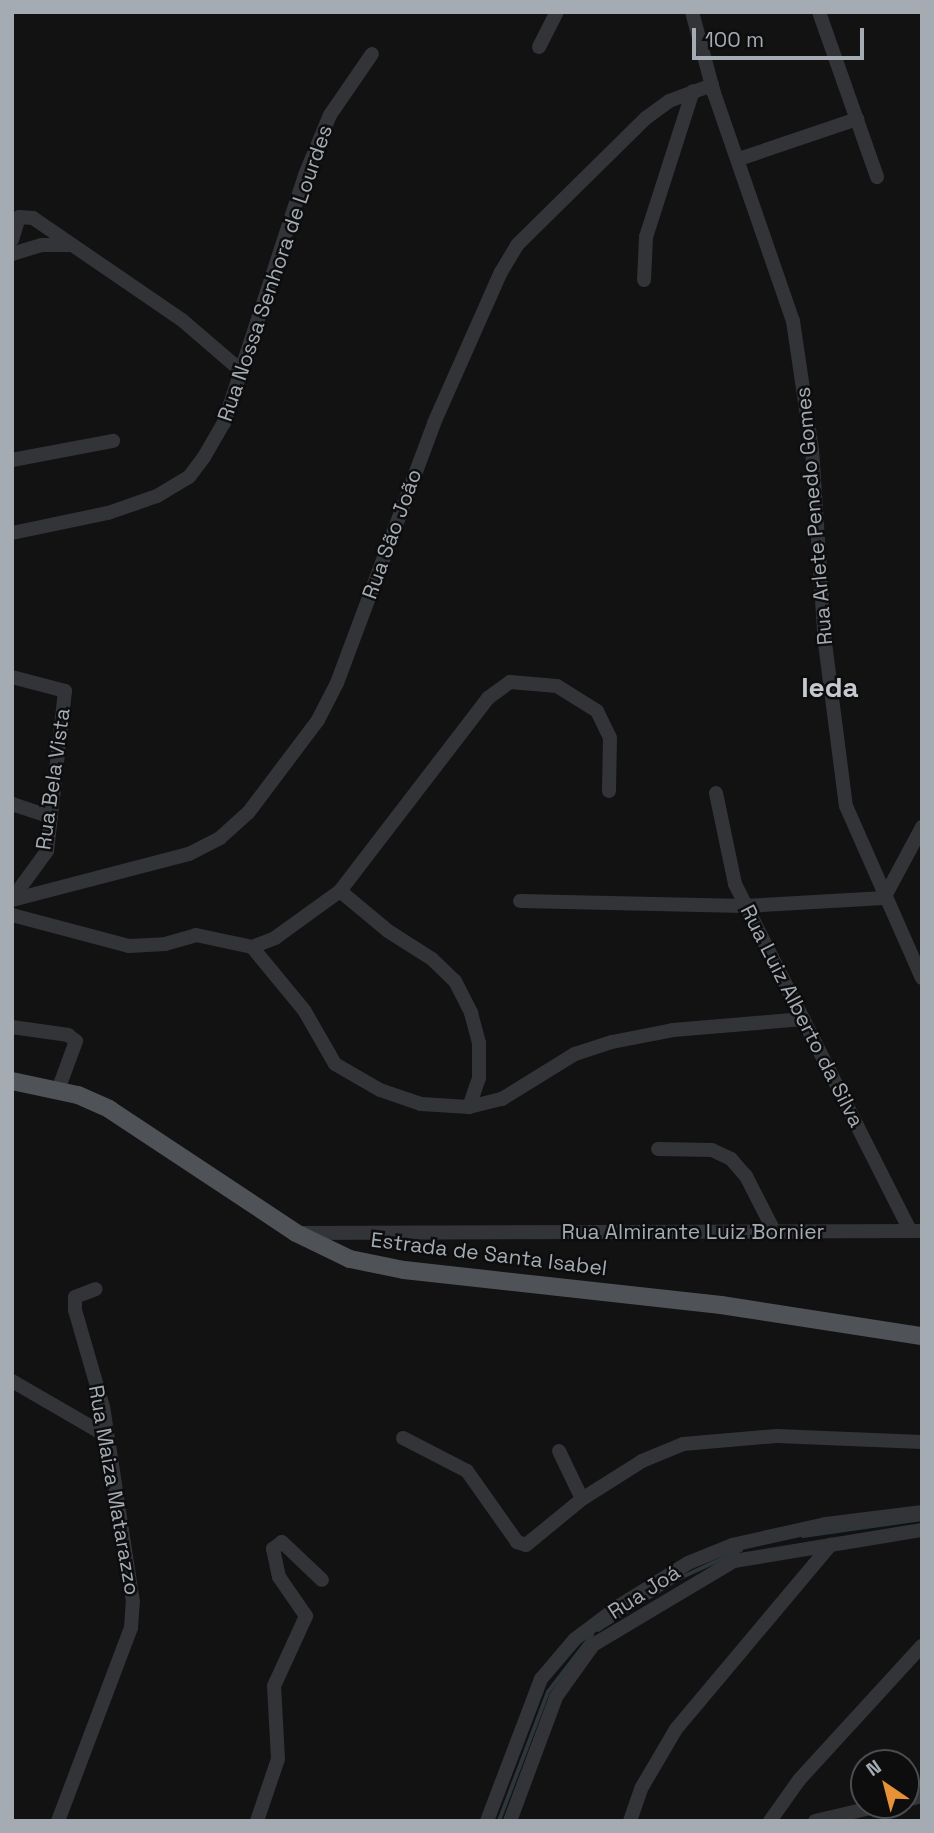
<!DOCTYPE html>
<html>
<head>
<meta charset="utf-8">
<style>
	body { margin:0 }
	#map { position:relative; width:934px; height:1833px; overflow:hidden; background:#121213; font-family:"Space Grotesk",sans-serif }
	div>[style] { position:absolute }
	.stream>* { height:3.5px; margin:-1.75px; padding:0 1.75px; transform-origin:1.75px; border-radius:1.75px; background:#2c363b }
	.minor>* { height:14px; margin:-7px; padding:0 7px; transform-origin:7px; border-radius:7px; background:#333438 }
	.major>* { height:18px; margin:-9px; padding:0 9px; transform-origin:9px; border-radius:9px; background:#4f5257 }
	span { translate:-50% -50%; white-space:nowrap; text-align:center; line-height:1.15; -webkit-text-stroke:5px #0d0d0e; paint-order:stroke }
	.street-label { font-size:21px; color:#a4abb3 }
	.district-label { font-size:28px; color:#c5c9cf; font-weight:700 }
	.frame { position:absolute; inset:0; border:14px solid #a4abb3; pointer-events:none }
	.north { position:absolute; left:850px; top:1749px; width:70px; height:70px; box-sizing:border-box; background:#0d0d0e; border:2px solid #494c50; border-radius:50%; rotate:325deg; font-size:19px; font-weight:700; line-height:28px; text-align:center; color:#a4abb3 }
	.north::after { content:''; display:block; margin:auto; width:24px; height:32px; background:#e79236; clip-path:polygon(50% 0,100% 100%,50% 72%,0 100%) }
	.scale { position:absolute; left:692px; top:28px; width:172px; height:32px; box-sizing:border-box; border:4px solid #a4abb3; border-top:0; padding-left:9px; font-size:21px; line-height:24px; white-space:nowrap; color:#a4abb3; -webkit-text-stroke:5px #0d0d0e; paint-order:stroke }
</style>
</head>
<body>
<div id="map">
	<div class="stream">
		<i style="left:803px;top:1536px;width:120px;rotate:-8.1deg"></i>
		<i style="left:598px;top:1630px;width:95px;rotate:-32.5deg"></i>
		<i style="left:678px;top:1579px;width:69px;rotate:-24.7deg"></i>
		<i style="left:499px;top:1821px;width:138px;rotate:-69.2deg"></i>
		<i style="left:548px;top:1692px;width:72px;rotate:-52.3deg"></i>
	</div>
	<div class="minor">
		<i style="left:692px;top:12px;width:84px;rotate:74.8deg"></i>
		<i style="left:714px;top:93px;width:241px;rotate:70.9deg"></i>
		<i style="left:793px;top:321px;width:129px;rotate:81.6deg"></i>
		<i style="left:812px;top:449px;width:194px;rotate:86.2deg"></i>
		<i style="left:825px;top:643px;width:164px;rotate:82.7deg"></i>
		<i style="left:846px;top:806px;width:188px;rotate:66.2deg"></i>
		<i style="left:819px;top:12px;width:175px;rotate:70.6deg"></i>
		<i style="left:539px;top:47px;width:39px;rotate:-63deg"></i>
		<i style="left:739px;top:159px;width:125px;rotate:-18.7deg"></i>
		<i style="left:12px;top:240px;width:24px;rotate:-73deg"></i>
		<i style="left:19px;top:217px;width:14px;rotate:4deg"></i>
		<i style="left:33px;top:218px;width:181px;rotate:34.4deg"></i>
		<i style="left:182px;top:320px;width:75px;rotate:40.7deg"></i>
		<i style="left:12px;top:254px;width:31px;rotate:-17deg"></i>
		<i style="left:42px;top:245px;width:30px"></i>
		<i style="left:644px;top:280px;width:43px;rotate:-87.3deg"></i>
		<i style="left:646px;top:237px;width:153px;rotate:-72.2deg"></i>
		<i style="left:12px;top:460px;width:103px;rotate:-10.7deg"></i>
		<i style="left:12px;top:533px;width:98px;rotate:-11.8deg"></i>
		<i style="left:108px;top:513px;width:52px;rotate:-19.1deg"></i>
		<i style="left:157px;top:496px;width:37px;rotate:-31deg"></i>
		<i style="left:189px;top:477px;width:25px;rotate:-53deg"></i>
		<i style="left:204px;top:457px;width:39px;rotate:-60deg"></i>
		<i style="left:224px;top:423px;width:261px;rotate:-71.9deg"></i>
		<i style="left:305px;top:175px;width:65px;rotate:-67.4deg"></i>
		<i style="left:330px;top:115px;width:74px;rotate:-55.5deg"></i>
		<i style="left:12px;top:677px;width:55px;rotate:14.8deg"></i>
		<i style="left:65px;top:691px;width:161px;rotate:96.4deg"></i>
		<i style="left:47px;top:851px;width:59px;rotate:126.1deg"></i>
		<i style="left:716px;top:793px;width:93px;rotate:78.2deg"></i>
		<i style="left:735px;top:884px;width:389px;rotate:63.2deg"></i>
		<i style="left:12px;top:804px;width:41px;rotate:18.4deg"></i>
		<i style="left:340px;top:891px;width:62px;rotate:39.8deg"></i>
		<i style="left:388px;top:931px;width:52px;rotate:32.5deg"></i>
		<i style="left:432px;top:959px;width:32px;rotate:44deg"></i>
		<i style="left:455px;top:981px;width:36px;rotate:63deg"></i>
		<i style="left:471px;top:1013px;width:31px;rotate:75deg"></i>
		<i style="left:479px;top:1043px;width:35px;rotate:90deg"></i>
		<i style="left:479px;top:1078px;width:31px;rotate:109deg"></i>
		<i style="left:12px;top:900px;width:183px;rotate:-14.6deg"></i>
		<i style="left:189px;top:854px;width:35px;rotate:-27deg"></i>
		<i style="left:220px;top:838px;width:38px;rotate:-42deg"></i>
		<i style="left:248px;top:813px;width:116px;rotate:-53deg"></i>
		<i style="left:318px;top:720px;width:42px;rotate:-62.8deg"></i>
		<i style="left:337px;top:683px;width:278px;rotate:-69.5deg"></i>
		<i style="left:434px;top:423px;width:165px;rotate:-66.1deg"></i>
		<i style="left:501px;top:272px;width:31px;rotate:-59deg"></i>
		<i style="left:517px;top:245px;width:181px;rotate:-44.6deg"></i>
		<i style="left:646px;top:118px;width:29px;rotate:-36deg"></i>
		<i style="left:669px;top:101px;width:46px;rotate:-20.4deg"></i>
		<i style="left:520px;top:901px;width:225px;rotate:1.3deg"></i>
		<i style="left:745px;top:906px;width:139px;rotate:-3.3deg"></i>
		<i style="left:884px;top:898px;width:81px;rotate:-61.8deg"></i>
		<i style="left:12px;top:915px;width:121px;rotate:14.8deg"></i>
		<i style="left:129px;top:946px;width:36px;rotate:-3deg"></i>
		<i style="left:165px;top:944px;width:32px;rotate:-16deg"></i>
		<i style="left:196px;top:935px;width:57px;rotate:12.1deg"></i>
		<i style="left:252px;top:947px;width:25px;rotate:-21deg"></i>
		<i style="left:275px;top:938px;width:80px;rotate:-35.9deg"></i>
		<i style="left:340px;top:891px;width:243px;rotate:-52.5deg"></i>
		<i style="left:488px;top:698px;width:27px;rotate:-36deg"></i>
		<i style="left:510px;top:682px;width:47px;rotate:4.9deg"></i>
		<i style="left:557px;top:686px;width:47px;rotate:32deg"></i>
		<i style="left:597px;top:711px;width:30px;rotate:64deg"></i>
		<i style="left:610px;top:738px;width:53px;rotate:91.1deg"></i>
		<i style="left:252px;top:947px;width:82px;rotate:50.5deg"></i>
		<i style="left:304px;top:1010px;width:62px;rotate:60.1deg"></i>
		<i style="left:335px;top:1064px;width:52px;rotate:30deg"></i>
		<i style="left:380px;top:1090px;width:43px;rotate:18.9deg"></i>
		<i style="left:421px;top:1104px;width:48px;rotate:3.6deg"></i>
		<i style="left:469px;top:1107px;width:34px;rotate:-14deg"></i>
		<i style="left:502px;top:1099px;width:86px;rotate:-31.7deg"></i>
		<i style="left:575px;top:1054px;width:39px;rotate:-18deg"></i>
		<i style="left:612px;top:1042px;width:62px;rotate:-11.1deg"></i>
		<i style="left:673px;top:1030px;width:131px;rotate:-4.8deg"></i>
		<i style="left:12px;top:1027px;width:57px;rotate:8.1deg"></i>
		<i style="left:68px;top:1035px;width:10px;rotate:37deg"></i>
		<i style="left:76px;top:1041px;width:52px;rotate:110.2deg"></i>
		<i style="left:658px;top:1149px;width:54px;rotate:1.1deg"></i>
		<i style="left:712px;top:1150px;width:21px;rotate:25deg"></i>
		<i style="left:731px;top:1159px;width:23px;rotate:49deg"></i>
		<i style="left:746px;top:1176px;width:62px;rotate:63deg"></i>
		<i style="left:297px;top:1233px;width:625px;rotate:-0.18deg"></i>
		<i style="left:12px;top:1381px;width:108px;rotate:30.1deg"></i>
		<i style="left:403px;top:1438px;width:72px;rotate:27.3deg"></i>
		<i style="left:467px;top:1471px;width:87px;rotate:54.8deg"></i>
		<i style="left:517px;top:1542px;width:9px;rotate:18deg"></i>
		<i style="left:526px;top:1545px;width:72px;rotate:-39.4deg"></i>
		<i style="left:582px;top:1499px;width:71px;rotate:-32.3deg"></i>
		<i style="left:642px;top:1461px;width:44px;rotate:-22.5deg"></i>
		<i style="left:683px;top:1444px;width:94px;rotate:-4.9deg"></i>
		<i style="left:777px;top:1436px;width:145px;rotate:2.4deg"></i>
		<i style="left:559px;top:1451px;width:53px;rotate:64.4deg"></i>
		<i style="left:906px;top:1800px;width:16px;rotate:-14deg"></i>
		<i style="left:58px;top:1821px;width:206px;rotate:-69.3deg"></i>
		<i style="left:131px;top:1628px;width:26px;rotate:-86deg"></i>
		<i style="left:133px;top:1602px;width:197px;rotate:-98.7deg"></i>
		<i style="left:103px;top:1407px;width:101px;rotate:-106.1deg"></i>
		<i style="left:75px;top:1310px;width:13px;rotate:-90deg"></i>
		<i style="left:75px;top:1297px;width:22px;rotate:-21deg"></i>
		<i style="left:257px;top:1821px;width:65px;rotate:-71.3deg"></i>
		<i style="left:278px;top:1759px;width:73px;rotate:-93.1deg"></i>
		<i style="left:274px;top:1686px;width:77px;rotate:-65.4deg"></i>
		<i style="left:306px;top:1616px;width:47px;rotate:-124.7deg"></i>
		<i style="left:279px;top:1577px;width:29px;rotate:-102deg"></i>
		<i style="left:273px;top:1549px;width:11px;rotate:-38deg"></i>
		<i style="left:282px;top:1542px;width:55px;rotate:43.5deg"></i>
		<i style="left:487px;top:1821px;width:152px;rotate:-69.2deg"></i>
		<i style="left:541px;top:1679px;width:52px;rotate:-49.6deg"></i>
		<i style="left:575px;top:1639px;width:55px;rotate:-36.9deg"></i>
		<i style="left:619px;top:1606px;width:81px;rotate:-31.9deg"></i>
		<i style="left:688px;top:1563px;width:48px;rotate:-22.2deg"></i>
		<i style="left:732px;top:1545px;width:96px;rotate:-12.6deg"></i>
		<i style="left:826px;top:1524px;width:97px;rotate:-7.1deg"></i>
		<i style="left:510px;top:1821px;width:132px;rotate:-69.6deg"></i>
		<i style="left:556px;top:1697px;width:64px;rotate:-54.6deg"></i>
		<i style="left:593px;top:1645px;width:164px;rotate:-30.8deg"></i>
		<i style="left:734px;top:1561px;width:191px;rotate:-9.4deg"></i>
		<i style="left:630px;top:1821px;width:36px;rotate:-71deg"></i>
		<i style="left:642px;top:1787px;width:67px;rotate:-59.6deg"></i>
		<i style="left:676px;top:1729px;width:241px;rotate:-50deg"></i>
		<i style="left:770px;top:1821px;width:50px;rotate:-54.7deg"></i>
		<i style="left:799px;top:1780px;width:182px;rotate:-47.5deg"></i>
		<i style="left:815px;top:1821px;width:70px;rotate:-13.2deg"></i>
	</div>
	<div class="major">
		<i style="left:12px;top:1081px;width:67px;rotate:12deg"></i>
		<i style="left:78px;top:1095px;width:34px;rotate:24deg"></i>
		<i style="left:109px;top:1109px;width:224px;rotate:33.5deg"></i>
		<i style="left:296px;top:1233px;width:60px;rotate:25.7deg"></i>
		<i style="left:350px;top:1259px;width:55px;rotate:11.5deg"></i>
		<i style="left:404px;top:1270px;width:319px;rotate:6.3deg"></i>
		<i style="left:721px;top:1305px;width:203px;rotate:8.8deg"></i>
	</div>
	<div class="street-label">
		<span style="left:275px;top:273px;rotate:-71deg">Rua Nossa Senhora de Lourdes</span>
		<span style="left:814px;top:516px;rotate:-95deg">Rua Arlete Penedo Gomes</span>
		<span style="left:392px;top:534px;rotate:-70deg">Rua São João</span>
		<span style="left:53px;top:779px;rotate:-82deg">Rua Bela Vista</span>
		<span style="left:802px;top:1016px;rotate:63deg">Rua Luiz Alberto da Silva</span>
		<span style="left:693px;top:1232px">Rua Almirante Luiz Bornier</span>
		<span style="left:489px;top:1254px;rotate:7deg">Estrada de Santa Isabel</span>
		<span style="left:114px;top:1490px;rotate:80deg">Rua Maiza Matarazzo</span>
		<span style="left:644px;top:1592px;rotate:-33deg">Rua Joá</span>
	</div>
	<div class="district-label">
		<span style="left:830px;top:687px">Ieda</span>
	</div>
	<div class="frame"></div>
	<div class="north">N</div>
	<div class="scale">100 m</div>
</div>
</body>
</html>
